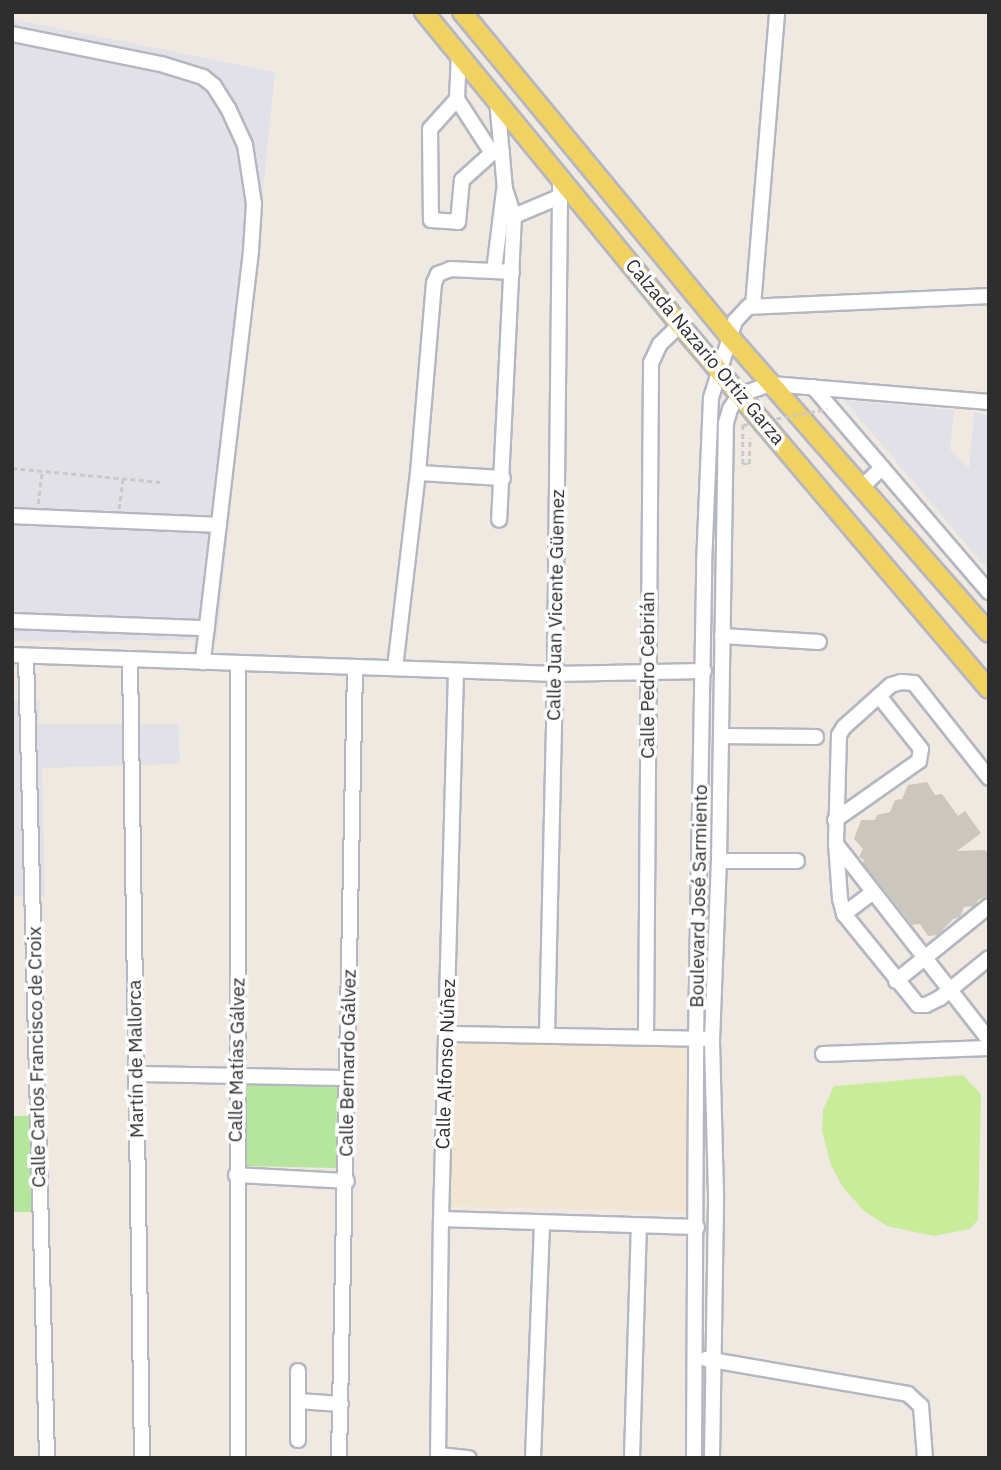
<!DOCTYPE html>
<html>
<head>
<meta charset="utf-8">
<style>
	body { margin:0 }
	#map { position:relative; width:1001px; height:1470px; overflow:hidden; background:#efe9e1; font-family:"IBM Plex Sans",sans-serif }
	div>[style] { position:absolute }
	.industrial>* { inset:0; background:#e3e1e8 }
	.education>* { inset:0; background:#f0e6d1 }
	.green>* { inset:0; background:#b6e59e }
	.pitch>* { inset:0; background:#c9ec9a }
	.building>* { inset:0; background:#cbc7bf }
	.path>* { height:2.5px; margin-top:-1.25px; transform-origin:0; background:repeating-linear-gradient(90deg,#c9c9c9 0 5px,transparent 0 8.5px) }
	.roads { filter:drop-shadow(2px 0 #b4b7c1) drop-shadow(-2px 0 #b4b7c1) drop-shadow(0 2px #b4b7c1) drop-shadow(0 -2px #b4b7c1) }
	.minor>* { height:14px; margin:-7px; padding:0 7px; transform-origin:7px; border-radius:7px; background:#fff }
	.major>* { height:18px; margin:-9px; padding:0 9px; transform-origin:9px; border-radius:9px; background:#f2d163 }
	.path-bridge>* { height:2.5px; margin-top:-1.25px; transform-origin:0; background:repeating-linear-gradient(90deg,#c9c9c9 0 5px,transparent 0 8.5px) }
	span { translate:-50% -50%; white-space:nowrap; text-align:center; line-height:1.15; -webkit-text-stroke:7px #fff; paint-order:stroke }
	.street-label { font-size:19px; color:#2e2e2e }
	.frame { position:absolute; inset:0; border:14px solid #2e2e2e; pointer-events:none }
</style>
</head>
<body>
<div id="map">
	<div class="industrial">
		<i style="clip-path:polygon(12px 19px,275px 72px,217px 640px,12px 641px)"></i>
		<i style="clip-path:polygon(844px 400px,954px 410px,950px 449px,969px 468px,974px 412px,989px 416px,989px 571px)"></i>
		<i style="clip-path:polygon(40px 700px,38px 724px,178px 724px,180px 764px,42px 768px,45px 895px,12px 896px,12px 701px)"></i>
	</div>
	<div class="education">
		<i style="clip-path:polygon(454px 1041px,687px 1045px,687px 1212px,451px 1206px)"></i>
	</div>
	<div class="green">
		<i style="clip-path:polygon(243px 1078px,338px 1079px,337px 1168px,244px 1166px)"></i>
		<i style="clip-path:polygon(12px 1116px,35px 1116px,34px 1212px,12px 1212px)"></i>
	</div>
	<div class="pitch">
		<i style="clip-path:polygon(963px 1075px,981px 1094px,978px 1220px,970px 1229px,934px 1236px,887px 1226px,864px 1211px,842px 1186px,831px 1165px,822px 1131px,823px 1110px,834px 1086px)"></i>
	</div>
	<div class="building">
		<i style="clip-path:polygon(927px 782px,935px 795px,942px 794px,958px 816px,965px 811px,981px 833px,957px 851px,985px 850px,989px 854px,989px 897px,979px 899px,974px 906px,964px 907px,960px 917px,953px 919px,938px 935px,928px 936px,920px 924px,912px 925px,863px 863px,864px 860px,859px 857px,863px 849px,854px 839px,861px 820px,875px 820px,877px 815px,890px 812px,895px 800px,902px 799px,908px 785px)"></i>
	</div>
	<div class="path">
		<i style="left:743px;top:425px;width:39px;rotate:90deg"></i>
		<i style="left:743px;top:464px;width:6px"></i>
		<i style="left:749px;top:464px;width:26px;rotate:-88deg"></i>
		<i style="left:12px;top:468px;width:149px;rotate:5.4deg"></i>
		<i style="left:38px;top:504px;width:32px;rotate:-83deg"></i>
		<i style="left:119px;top:509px;width:31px;rotate:-83deg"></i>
	</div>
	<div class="roads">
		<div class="minor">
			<i style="left:12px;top:34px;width:152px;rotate:11.4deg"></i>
			<i style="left:161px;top:64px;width:44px;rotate:17.2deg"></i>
			<i style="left:203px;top:77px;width:14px;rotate:39deg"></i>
			<i style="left:214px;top:86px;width:26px;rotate:58deg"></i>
			<i style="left:228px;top:108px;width:41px;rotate:65.3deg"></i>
			<i style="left:245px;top:145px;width:60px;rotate:81.3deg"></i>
			<i style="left:254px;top:204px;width:47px;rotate:93.7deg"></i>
			<i style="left:251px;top:251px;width:414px;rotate:96.7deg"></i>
			<i style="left:459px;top:53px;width:46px;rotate:92.5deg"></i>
			<i style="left:457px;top:99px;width:40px;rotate:132deg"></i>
			<i style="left:430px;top:129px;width:91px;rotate:89.4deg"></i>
			<i style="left:431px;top:220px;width:27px;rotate:4deg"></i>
			<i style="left:458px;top:222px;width:42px;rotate:-84.6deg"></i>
			<i style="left:462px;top:180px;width:40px;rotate:-42deg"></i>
			<i style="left:492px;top:153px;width:10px;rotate:-6deg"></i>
			<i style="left:457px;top:99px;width:64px;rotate:57.1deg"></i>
			<i style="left:497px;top:100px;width:89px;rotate:84.9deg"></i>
			<i style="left:505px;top:189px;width:28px;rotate:72deg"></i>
			<i style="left:514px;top:216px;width:304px;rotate:92.8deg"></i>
			<i style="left:505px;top:216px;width:9px"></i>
			<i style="left:514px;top:216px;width:49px;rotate:-22.9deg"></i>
			<i style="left:494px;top:271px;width:81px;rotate:-82.9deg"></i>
			<i style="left:753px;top:306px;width:295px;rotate:-85.3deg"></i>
			<i style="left:813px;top:387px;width:270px;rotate:49.4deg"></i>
			<i style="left:418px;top:473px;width:85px;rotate:3.4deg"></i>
			<i style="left:862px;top:487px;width:28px;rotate:-44deg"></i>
			<i style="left:12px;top:516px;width:207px;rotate:2.5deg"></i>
			<i style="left:12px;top:621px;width:195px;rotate:2.1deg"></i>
			<i style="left:722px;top:636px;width:97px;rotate:3.5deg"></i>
			<i style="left:12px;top:655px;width:543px;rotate:2deg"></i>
			<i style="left:555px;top:674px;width:149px;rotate:-1.2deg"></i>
			<i style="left:26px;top:656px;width:802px;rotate:88.5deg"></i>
			<i style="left:130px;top:660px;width:798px;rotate:89.14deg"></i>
			<i style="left:238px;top:663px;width:795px;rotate:90deg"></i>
			<i style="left:395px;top:668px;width:196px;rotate:-83.3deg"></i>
			<i style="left:418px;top:473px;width:191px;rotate:-85.2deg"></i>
			<i style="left:434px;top:283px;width:10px;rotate:-66deg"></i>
			<i style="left:438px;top:274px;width:14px;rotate:-21deg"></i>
			<i style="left:451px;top:269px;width:61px;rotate:2.8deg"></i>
			<i style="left:721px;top:736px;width:95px;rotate:0.6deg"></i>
			<i style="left:989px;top:778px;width:121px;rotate:-128.3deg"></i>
			<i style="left:914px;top:683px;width:13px;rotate:-176deg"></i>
			<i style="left:901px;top:682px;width:10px;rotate:163deg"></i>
			<i style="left:891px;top:685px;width:63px;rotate:138.2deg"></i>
			<i style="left:844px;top:727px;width:9px;rotate:122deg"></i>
			<i style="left:839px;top:735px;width:108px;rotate:91.6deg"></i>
			<i style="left:836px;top:843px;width:56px;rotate:85.9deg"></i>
			<i style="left:840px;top:899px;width:16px;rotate:75deg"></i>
			<i style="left:844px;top:914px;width:117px;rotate:50.9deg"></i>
			<i style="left:918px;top:1005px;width:8px"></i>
			<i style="left:926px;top:1005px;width:16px;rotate:-27deg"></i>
			<i style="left:940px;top:998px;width:63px;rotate:-39.2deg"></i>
			<i style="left:835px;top:820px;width:103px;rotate:-35.1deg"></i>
			<i style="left:919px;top:761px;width:12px;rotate:-81deg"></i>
			<i style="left:921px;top:749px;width:68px;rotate:-128.4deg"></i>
			<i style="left:836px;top:844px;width:249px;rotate:52deg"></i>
			<i style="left:719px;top:861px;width:78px"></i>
			<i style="left:844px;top:914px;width:36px;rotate:-37deg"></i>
			<i style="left:896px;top:981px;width:119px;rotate:-38.9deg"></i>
			<i style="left:447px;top:1034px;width:258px;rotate:1.1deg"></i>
			<i style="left:547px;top:1034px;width:360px;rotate:-88.7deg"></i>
			<i style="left:555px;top:674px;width:498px;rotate:-89.4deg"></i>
			<i style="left:646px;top:1037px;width:674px;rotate:-89.57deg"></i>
			<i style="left:651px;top:363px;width:21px;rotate:-65deg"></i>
			<i style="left:660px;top:344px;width:28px;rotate:-44deg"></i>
			<i style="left:823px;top:1054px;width:166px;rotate:-2.1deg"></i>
			<i style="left:136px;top:1074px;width:211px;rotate:1.1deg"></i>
			<i style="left:236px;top:1175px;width:111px;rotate:3.1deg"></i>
			<i style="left:441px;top:1219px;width:256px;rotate:1.8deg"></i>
			<i style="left:706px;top:1359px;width:205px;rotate:9.8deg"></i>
			<i style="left:908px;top:1394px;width:18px;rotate:43deg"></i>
			<i style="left:921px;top:1406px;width:52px;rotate:85.6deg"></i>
			<i style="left:298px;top:1401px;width:43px;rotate:4deg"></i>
			<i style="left:298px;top:1440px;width:69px;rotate:-90deg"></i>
			<i style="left:439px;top:1455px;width:30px;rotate:6deg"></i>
			<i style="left:339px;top:1458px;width:790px;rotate:-88.84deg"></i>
			<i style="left:438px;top:1458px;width:239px;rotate:-89.3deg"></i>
			<i style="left:441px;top:1219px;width:548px;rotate:-88.43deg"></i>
			<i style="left:533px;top:1458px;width:234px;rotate:-87.8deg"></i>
			<i style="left:632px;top:1458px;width:231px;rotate:-88.3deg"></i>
			<i style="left:694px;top:1458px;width:420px;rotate:-89.7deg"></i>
			<i style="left:696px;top:1038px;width:473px;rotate:-89deg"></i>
			<i style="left:704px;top:565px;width:167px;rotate:-87.6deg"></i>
			<i style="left:711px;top:398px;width:81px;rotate:-72.7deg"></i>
			<i style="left:735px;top:321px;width:19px;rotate:-47deg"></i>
			<i style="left:748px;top:307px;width:241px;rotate:-2.6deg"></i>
			<i style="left:712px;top:1458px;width:264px;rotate:-89.1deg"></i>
			<i style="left:716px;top:1194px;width:153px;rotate:-91.5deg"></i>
			<i style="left:712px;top:1041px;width:180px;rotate:-87.8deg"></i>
			<i style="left:719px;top:861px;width:438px;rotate:-89.1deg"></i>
			<i style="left:726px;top:423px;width:15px;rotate:-74deg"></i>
			<i style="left:730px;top:409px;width:17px;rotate:-57deg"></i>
			<i style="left:739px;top:395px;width:34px;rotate:-19deg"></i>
			<i style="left:771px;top:384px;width:219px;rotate:4.7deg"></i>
		</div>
		<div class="major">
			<i style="left:424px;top:12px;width:404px;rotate:50.7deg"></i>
			<i style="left:680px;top:325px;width:477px;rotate:49.7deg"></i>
			<i style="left:462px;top:12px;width:421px;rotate:50.5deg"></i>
			<i style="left:730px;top:337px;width:393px;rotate:48.8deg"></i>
		</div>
	</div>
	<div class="path-bridge">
		<i style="left:743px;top:425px;width:86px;rotate:-10.8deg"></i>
	</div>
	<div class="street-label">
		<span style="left:705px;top:352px;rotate:50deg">Calzada Nazario Ortiz Garza</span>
		<span style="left:556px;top:605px;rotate:-89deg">Calle Juan Vicente Güemez</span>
		<span style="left:648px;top:675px;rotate:-90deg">Calle Pedro Cebrián</span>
		<span style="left:699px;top:896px;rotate:-89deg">Boulevard José Sarmiento</span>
		<span style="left:37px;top:1057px;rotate:-91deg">Calle Carlos Francisco de Croix</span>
		<span style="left:136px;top:1059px;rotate:-91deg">Martín de Mallorca</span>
		<span style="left:237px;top:1060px;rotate:-89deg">Calle Matías Gálvez</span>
		<span style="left:348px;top:1063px;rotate:-89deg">Calle Bernardo Gálvez</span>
		<span style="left:446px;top:1064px;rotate:-88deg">Calle Alfonso Núñez</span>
	</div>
	<div class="frame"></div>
</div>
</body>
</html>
